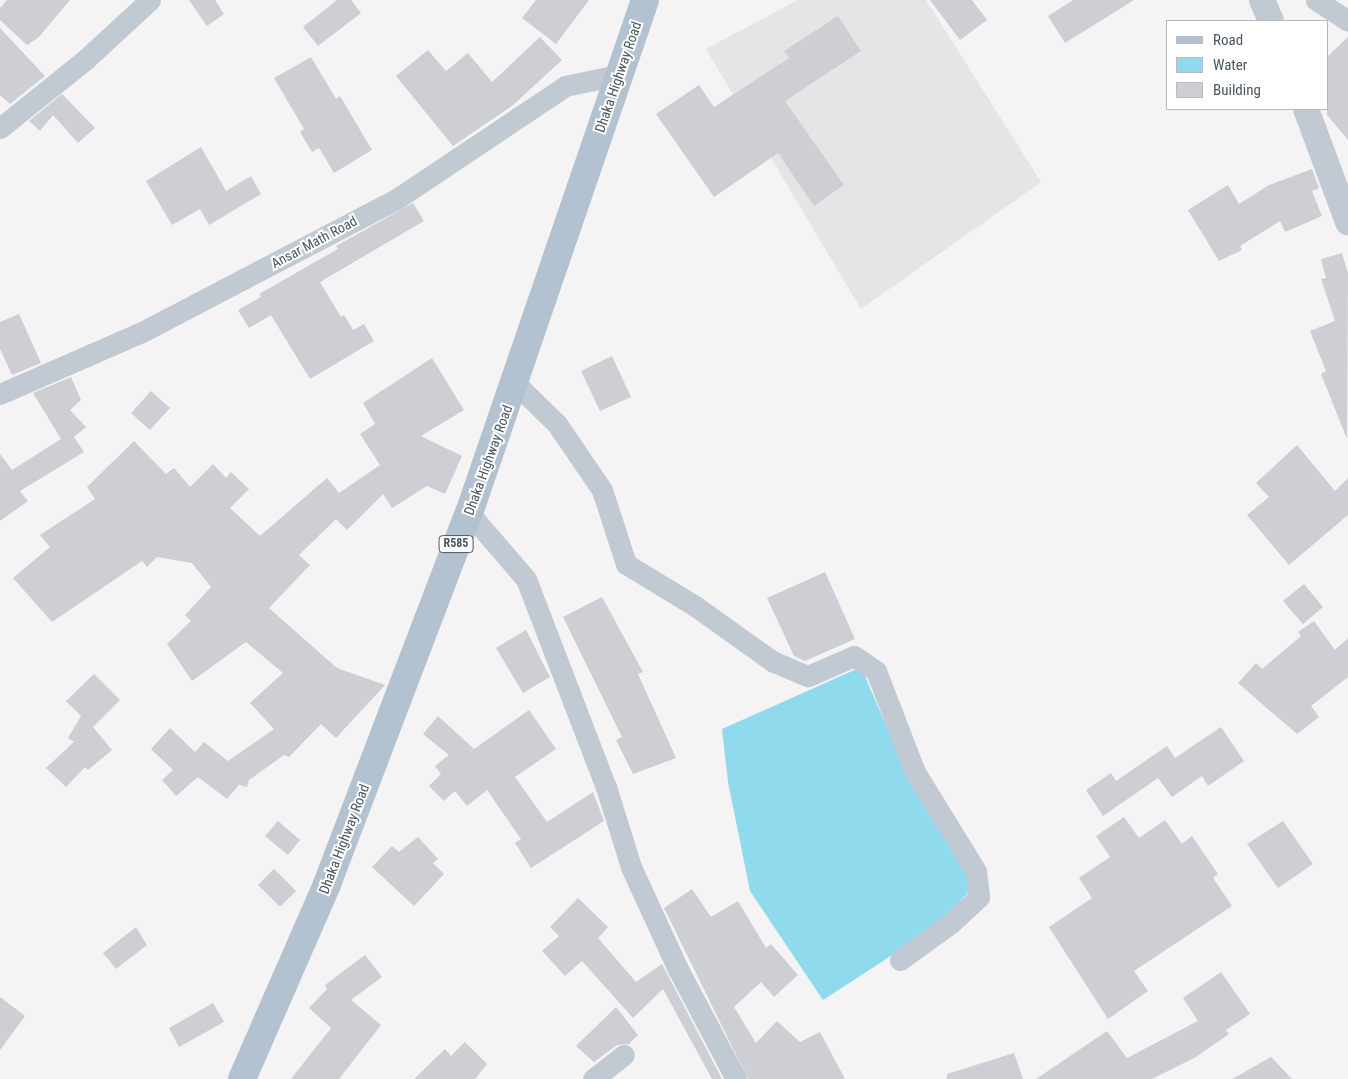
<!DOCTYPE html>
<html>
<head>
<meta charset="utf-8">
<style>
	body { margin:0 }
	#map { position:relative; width:1348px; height:1079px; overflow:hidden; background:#f5f3f3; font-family:"Roboto Condensed",sans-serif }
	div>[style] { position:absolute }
	.education>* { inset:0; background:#e6e4e5 }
	.water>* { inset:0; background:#90daee }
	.building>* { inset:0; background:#cdcfd5 }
	.minor>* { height:21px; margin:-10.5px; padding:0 10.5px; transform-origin:10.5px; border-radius:10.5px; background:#c1cad2 }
	.tertiary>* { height:26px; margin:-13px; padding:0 13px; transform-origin:13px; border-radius:13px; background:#c1cad2 }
	.primary>* { height:28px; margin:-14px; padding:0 14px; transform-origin:14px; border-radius:14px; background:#b3c2d1 }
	span { translate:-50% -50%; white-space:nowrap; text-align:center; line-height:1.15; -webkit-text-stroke:4px #fff; paint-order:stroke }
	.shield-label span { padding:1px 4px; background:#fff; border:1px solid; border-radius:4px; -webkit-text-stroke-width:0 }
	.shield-label { font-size:12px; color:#4a5661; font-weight:700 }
	.street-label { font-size:14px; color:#4a5661 }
	.legend { position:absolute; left:1166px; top:20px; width:162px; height:90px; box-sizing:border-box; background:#fff; border:1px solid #b7bbc0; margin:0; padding:6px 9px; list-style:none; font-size:15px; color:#4a5661 }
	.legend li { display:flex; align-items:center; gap:10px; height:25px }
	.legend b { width:25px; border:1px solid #b7bbc0 }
</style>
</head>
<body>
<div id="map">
	<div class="education">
		<i style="clip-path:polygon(798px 0,926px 0,1041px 182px,861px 309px,706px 49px)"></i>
	</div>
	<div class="water">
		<i style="clip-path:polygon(861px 667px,907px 774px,975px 885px,937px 926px,823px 1000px,750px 891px,728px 782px,722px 729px)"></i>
	</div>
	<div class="building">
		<i style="clip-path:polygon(7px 0,70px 0,38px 38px,27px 45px,0 20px,0 8px)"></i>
		<i style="clip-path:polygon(189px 0,215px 0,224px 14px,207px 26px)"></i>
		<i style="clip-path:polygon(337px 0,351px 0,361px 13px,318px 46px,303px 27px)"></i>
		<i style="clip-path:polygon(536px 0,589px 0,556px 44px,522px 18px)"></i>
		<i style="clip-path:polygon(930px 0,972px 0,987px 20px,960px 40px)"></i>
		<i style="clip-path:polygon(1073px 0,1134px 0,1065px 43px,1048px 16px)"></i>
		<i style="clip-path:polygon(838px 16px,861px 51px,785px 101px,844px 185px,814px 206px,778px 153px,714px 197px,656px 114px,699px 85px,714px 107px,789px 58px,784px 51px)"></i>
		<i style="clip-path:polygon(0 28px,45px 76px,10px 104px,0 95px)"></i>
		<i style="clip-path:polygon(540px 37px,562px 60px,512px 106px,453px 146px,396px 76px,428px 50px,446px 71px,468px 53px,492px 82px)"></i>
		<i style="clip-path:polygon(1348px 37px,1348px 140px,1327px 115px,1327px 57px)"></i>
		<i style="clip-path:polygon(311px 57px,336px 99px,340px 96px,372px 150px,334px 173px,319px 148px,312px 152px,300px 132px,304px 129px,274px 78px)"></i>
		<i style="clip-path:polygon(62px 94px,95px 128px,78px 143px,53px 115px,40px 131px,29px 121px)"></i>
		<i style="clip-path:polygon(201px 147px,226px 191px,251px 176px,261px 194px,209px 225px,200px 209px,172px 225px,146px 181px)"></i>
		<i style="clip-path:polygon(1312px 169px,1319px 188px,1312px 191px,1322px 216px,1285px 232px,1280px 221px,1240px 246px,1242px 250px,1219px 261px,1188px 210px,1228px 185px,1239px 204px,1269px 185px)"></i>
		<i style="clip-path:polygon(413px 203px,424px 221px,320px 282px,341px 317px,344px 315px,353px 330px,364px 324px,374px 341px,310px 379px,271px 315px,249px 328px,238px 310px,261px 297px,259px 294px,338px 249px,336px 246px)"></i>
		<i style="clip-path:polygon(1342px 253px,1348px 273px,1347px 439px,1321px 374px,1326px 371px,1310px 331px,1335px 321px,1321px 279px,1326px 278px,1321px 259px)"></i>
		<i style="clip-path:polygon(19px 314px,41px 363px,12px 375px,0 349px,0 322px)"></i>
		<i style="clip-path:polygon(612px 356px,631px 397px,600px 411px,581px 371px)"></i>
		<i style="clip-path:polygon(432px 358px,464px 410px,421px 436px,462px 456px,445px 494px,427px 486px,392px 508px,383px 494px,347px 530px,336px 519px,299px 555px,310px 565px,269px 608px,337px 668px,385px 685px,336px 738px,321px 724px,289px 757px,284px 755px,249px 780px,247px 787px,239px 785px,227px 799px,198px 777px,176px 796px,162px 780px,173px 770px,151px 749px,170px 728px,195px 752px,204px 742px,228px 761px,274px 729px,250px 703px,283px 673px,246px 642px,192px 681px,167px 644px,191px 621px,185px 615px,211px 587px,192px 563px,157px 557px,147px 567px,142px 561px,52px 622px,13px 578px,50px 547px,40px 535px,95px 499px,87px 487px,134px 441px,166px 474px,174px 468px,190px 487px,213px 464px,226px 478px,231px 472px,249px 489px,230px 508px,260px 536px,327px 478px,339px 493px,380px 465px,360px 434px,375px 424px,363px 403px)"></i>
		<i style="clip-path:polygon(71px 377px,81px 400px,70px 410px,86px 427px,74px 437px,84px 452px,20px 491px,28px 501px,0 521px,0 454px,12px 470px,61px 439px,33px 393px)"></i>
		<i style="clip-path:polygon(151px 391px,170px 408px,150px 430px,131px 413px)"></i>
		<i style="clip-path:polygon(1297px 445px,1335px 491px,1348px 478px,1348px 515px,1289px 565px,1247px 515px,1269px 497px,1256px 483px)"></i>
		<i style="clip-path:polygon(825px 572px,855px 639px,805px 661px,794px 656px,767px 598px)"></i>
		<i style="clip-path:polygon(1304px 584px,1323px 607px,1303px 624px,1283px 601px)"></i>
		<i style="clip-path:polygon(602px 597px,643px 672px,638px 674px,676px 758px,633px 774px,616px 740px,622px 737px,563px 617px)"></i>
		<i style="clip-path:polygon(1314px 621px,1335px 650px,1348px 638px,1348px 677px,1311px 706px,1319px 717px,1297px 734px,1238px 683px,1256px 663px,1262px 669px,1301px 636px,1298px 632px)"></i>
		<i style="clip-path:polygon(526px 630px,550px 677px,523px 693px,496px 648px)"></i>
		<i style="clip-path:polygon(94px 674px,120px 700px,93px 727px,112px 750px,88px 770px,85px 767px,66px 787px,46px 768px,74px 742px,68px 738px,81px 716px,66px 701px)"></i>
		<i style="clip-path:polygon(529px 710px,556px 749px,515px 777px,547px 822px,593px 792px,604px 821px,531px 868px,515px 843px,521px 839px,487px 790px,467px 806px,455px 791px,444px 801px,429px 786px,441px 774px,435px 766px,449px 755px,423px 734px,438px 716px,474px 749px)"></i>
		<i style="clip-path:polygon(1221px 727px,1244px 761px,1208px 786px,1202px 776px,1172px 797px,1158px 778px,1103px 816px,1086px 790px,1111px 773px,1116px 781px,1167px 746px,1175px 758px)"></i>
		<i style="clip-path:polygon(1124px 817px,1139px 838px,1165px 820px,1182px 844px,1192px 836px,1218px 874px,1213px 878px,1232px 906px,1134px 971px,1148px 991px,1108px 1019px,1049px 927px,1092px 898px,1079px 878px,1110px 857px,1096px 836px)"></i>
		<i style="clip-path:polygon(278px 821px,300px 840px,288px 855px,265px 836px)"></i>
		<i style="clip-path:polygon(1283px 821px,1313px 864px,1278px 888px,1247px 844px)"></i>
		<i style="clip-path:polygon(418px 837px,438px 859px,433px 863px,444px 874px,414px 906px,372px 867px,392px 846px,399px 852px)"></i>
		<i style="clip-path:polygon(274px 869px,296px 891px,280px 907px,258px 885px)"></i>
		<i style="clip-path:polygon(692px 889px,711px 917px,738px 901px,766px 948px,771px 944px,798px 975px,774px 997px,761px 982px,734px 1007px,756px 1043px,777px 1021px,800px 1042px,820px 1032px,845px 1079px,748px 1079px,664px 908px)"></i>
		<i style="clip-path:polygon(578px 898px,608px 927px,598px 938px,636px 982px,662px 964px,722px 1079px,712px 1079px,663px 989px,633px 1018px,582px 961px,565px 976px,542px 951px,559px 936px,550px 927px)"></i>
		<i style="clip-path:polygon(136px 927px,147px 945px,116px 969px,103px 953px)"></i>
		<i style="clip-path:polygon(365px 955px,382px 977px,351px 1000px,381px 1025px,339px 1079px,291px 1079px,331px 1028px,309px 1008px,327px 989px,325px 985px)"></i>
		<i style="clip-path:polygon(1221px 972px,1250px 1014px,1226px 1030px,1229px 1034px,1196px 1057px,1152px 1079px,1036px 1079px,1107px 1031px,1127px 1058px,1198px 1021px,1183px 998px)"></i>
		<i style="clip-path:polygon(0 997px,25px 1016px,0 1050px)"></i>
		<i style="clip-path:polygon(213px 1003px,224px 1022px,179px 1047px,169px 1028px)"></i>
		<i style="clip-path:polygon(616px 1007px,638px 1035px,629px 1044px,617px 1045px,594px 1062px,576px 1046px)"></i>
		<i style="clip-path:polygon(465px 1042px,487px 1064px,475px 1079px,414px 1079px,445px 1049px,451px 1056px)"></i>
		<i style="clip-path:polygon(1014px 1053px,1023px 1079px,947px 1079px,947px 1074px)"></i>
		<i style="clip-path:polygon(1271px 1057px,1292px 1079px,1232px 1079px)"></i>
	</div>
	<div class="minor">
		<i style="left:1316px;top:0;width:38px;rotate:33deg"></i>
		<i style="left:0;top:128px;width:110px;rotate:-38.7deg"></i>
		<i style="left:86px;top:59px;width:87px;rotate:-42.7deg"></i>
		<i style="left:515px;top:383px;width:59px;rotate:44.3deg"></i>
		<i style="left:557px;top:424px;width:80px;rotate:55.7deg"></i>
		<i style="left:602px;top:490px;width:78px;rotate:72deg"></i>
		<i style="left:626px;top:564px;width:81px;rotate:31.3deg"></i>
		<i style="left:695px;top:606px;width:95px;rotate:35.5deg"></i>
		<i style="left:772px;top:661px;width:39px;rotate:23deg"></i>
		<i style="left:808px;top:676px;width:50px;rotate:-23.5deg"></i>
		<i style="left:854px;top:656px;width:27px;rotate:34deg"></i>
		<i style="left:876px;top:671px;width:108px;rotate:68.9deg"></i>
		<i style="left:915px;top:772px;width:116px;rotate:58.4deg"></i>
		<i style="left:976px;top:871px;width:26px;rotate:83deg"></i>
		<i style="left:979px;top:897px;width:38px;rotate:137deg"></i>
		<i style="left:951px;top:923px;width:63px;rotate:144deg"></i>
		<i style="left:0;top:394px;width:155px;rotate:-23.6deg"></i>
		<i style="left:142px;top:332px;width:289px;rotate:-27.6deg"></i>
		<i style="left:398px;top:198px;width:201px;rotate:-33.8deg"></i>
		<i style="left:565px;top:86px;width:54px;rotate:-11.7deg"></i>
		<i style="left:469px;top:513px;width:87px;rotate:49.2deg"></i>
		<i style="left:526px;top:579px;width:223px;rotate:69deg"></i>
		<i style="left:606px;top:787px;width:84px;rotate:72.6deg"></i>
		<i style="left:631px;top:867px;width:112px;rotate:65.3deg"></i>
		<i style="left:678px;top:969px;width:124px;rotate:62.2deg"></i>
		<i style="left:593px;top:1079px;width:39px;rotate:-38deg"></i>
	</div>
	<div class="tertiary">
		<i style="left:1262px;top:0;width:23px;rotate:67deg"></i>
		<i style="left:1306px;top:109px;width:121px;rotate:69.6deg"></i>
	</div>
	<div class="primary">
		<i style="left:242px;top:1079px;width:213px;rotate:-66.4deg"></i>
		<i style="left:327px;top:884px;width:397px;rotate:-69.1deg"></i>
		<i style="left:469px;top:513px;width:542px;rotate:-71.06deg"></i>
	</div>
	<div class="shield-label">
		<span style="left:456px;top:544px">R585</span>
	</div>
	<div class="street-label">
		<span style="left:618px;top:77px;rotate:-71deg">Dhaka Highway Road</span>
		<span style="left:314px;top:242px;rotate:-28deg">Ansar Math Road</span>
		<span style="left:488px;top:460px;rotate:-70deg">Dhaka Highway Road</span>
		<span style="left:344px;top:839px;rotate:-69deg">Dhaka Highway Road</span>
	</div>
	<ul class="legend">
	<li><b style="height:6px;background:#b3c2d1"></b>Road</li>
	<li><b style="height:14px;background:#90daee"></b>Water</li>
	<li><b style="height:14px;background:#cdcfd5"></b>Building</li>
	</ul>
</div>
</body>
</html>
